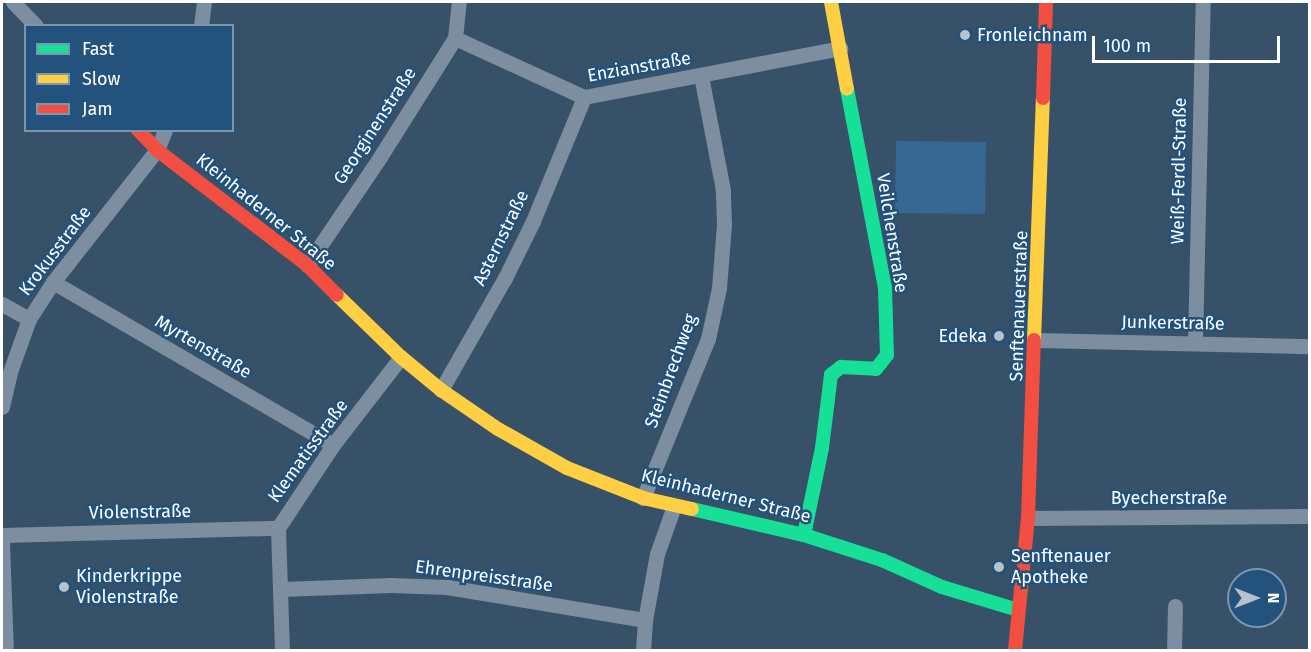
<!DOCTYPE html>
<html>
<head>
<meta charset="utf-8">
<style>
	body { margin:0 }
	#map { position:relative; width:1311px; height:652px; overflow:hidden; background:#375168; font-family:"Fira Sans",sans-serif }
	div>[style] { position:absolute }
	.green>* { inset:0; background:#366893 }
	.street>* { height:15px; margin:-7.5px; padding:0 7.5px; transform-origin:7.5px; border-radius:7.5px; background:#7c8e9f }
	.fast>* { height:14px; margin:-7px; padding:0 7px; transform-origin:7px; border-radius:7px; background:#16e098 }
	.slow>* { height:14px; margin:-7px; padding:0 7px; transform-origin:7px; border-radius:7px; background:#ffcf43 }
	.jam>* { height:14px; margin:-7px; padding:0 7px; transform-origin:7px; border-radius:7px; background:#f24e42 }
	.dots>* { width:16px; height:16px; translate:-50% -50%; box-sizing:border-box; border:3px solid #23527c; border-radius:50% }
	span { translate:-50% -50%; white-space:nowrap; text-align:center; line-height:1.15; -webkit-text-stroke:5px #23527c; paint-order:stroke }
	.poi-label { font-size:18px; color:#fff }
	.left { translate:0 -50%; text-align:left }
	.right { translate:-100% -50%; text-align:right }
	.street-label { font-size:18px; color:#fff }
	.frame { position:absolute; inset:0; border:3px solid #fff; pointer-events:none }
	.legend { position:absolute; left:24px; top:24px; width:210px; height:108px; box-sizing:border-box; background:#23527c; border:2px solid #7b97b0; margin:0; padding:8px 10px; list-style:none; font-size:18px; color:#fff }
	.legend li { display:flex; align-items:center; gap:12px; height:30px }
	.legend b { width:30px; border:2px solid #7b97b0 }
	.north { position:absolute; left:1227px; top:568px; width:60px; height:60px; box-sizing:border-box; background:#23527c; border:2px solid #7b97b0; border-radius:50%; rotate:90deg; font-size:16px; font-weight:700; line-height:24px; text-align:center; color:#fff }
	.north::after { content:''; display:block; margin:auto; width:21px; height:27px; background:#b9c2ca; clip-path:polygon(50% 0,100% 100%,50% 72%,0 100%) }
	.scale { position:absolute; left:1092px; top:36px; width:188px; height:27px; box-sizing:border-box; border:3px solid #fff; border-top:0; padding-left:8px; font-size:18px; line-height:21px; white-space:nowrap; color:#fff; -webkit-text-stroke:4px #23527c; paint-order:stroke }
</style>
</head>
<body>
<div id="map">
	<div class="green">
		<i style="clip-path:polygon(896px 141px,986px 142px,985px 214px,895px 213px)"></i>
	</div>
	<div class="street">
		<i style="left:13px;top:2px;width:33px;rotate:46deg"></i>
		<i style="left:201px;top:26px;width:24px;rotate:-83deg"></i>
		<i style="left:455px;top:38px;width:142px;rotate:24.6deg"></i>
		<i style="left:584px;top:97px;width:261px;rotate:-10.8deg"></i>
		<i style="left:307px;top:265px;width:130px;rotate:-55.9deg"></i>
		<i style="left:380px;top:157px;width:141px;rotate:-57.8deg"></i>
		<i style="left:455px;top:38px;width:36px;rotate:-84deg"></i>
		<i style="left:53px;top:282px;width:324px;rotate:30.2deg"></i>
		<i style="left:2px;top:304px;width:31px;rotate:29deg"></i>
		<i style="left:1036px;top:340px;width:274px;rotate:1.3deg"></i>
		<i style="left:1195px;top:342px;width:340px;rotate:-88.7deg"></i>
		<i style="left:441px;top:390px;width:129px;rotate:-60.3deg"></i>
		<i style="left:505px;top:278px;width:64px;rotate:-63.8deg"></i>
		<i style="left:533px;top:221px;width:134px;rotate:-67.6deg"></i>
		<i style="left:2px;top:407px;width:36px;rotate:-77deg"></i>
		<i style="left:10px;top:372px;width:56px;rotate:-70.3deg"></i>
		<i style="left:29px;top:319px;width:44px;rotate:-57deg"></i>
		<i style="left:53px;top:282px;width:168px;rotate:-51.8deg"></i>
		<i style="left:157px;top:150px;width:22px;rotate:-68deg"></i>
		<i style="left:643px;top:498px;width:172px;rotate:-67.8deg"></i>
		<i style="left:708px;top:339px;width:52px;rotate:-77.8deg"></i>
		<i style="left:719px;top:288px;width:64px;rotate:-85.5deg"></i>
		<i style="left:724px;top:224px;width:34px;rotate:-92deg"></i>
		<i style="left:723px;top:190px;width:116px;rotate:-100.9deg"></i>
		<i style="left:1028px;top:518px;width:282px;rotate:-0.4deg"></i>
		<i style="left:2px;top:535px;width:276px;rotate:-1.5deg"></i>
		<i style="left:2px;top:543px;width:107px;rotate:87.9deg"></i>
		<i style="left:281px;top:589px;width:110px;rotate:-2.1deg"></i>
		<i style="left:391px;top:585px;width:56px;rotate:2deg"></i>
		<i style="left:447px;top:587px;width:201px;rotate:9.5deg"></i>
		<i style="left:282px;top:650px;width:122px;rotate:-91.9deg"></i>
		<i style="left:278px;top:528px;width:100px;rotate:-56.5deg"></i>
		<i style="left:333px;top:445px;width:111px;rotate:-52.3deg"></i>
		<i style="left:643px;top:650px;width:30px;rotate:-86deg"></i>
		<i style="left:645px;top:620px;width:67px;rotate:-79.7deg"></i>
		<i style="left:657px;top:554px;width:51px;rotate:-70.5deg"></i>
		<i style="left:1174px;top:650px;width:44px;rotate:-88.7deg"></i>
	</div>
	<div class="fast">
		<i style="left:692px;top:509px;width:115px;rotate:13.1deg"></i>
		<i style="left:804px;top:535px;width:82px;rotate:17.8deg"></i>
		<i style="left:882px;top:560px;width:66px;rotate:24.2deg"></i>
		<i style="left:942px;top:587px;width:79px;rotate:16.8deg"></i>
		<i style="left:804px;top:535px;width:89px;rotate:-78.3deg"></i>
		<i style="left:822px;top:448px;width:74px;rotate:-83deg"></i>
		<i style="left:831px;top:375px;width:13px;rotate:-39deg"></i>
		<i style="left:841px;top:367px;width:35px;rotate:3deg"></i>
		<i style="left:876px;top:369px;width:18px;rotate:-52deg"></i>
		<i style="left:887px;top:355px;width:67px;rotate:-91.7deg"></i>
		<i style="left:885px;top:288px;width:203px;rotate:-100.8deg"></i>
	</div>
	<div class="slow">
		<i style="left:831px;top:2px;width:88px;rotate:79.6deg"></i>
		<i style="left:337px;top:295px;width:89px;rotate:44.1deg"></i>
		<i style="left:401px;top:357px;width:52px;rotate:39.5deg"></i>
		<i style="left:441px;top:390px;width:69px;rotate:34.4deg"></i>
		<i style="left:498px;top:429px;width:79px;rotate:29.5deg"></i>
		<i style="left:567px;top:468px;width:82px;rotate:21.5deg"></i>
		<i style="left:643px;top:498px;width:50px;rotate:12.7deg"></i>
		<i style="left:1034px;top:340px;width:242px;rotate:-87.9deg"></i>
	</div>
	<div class="jam">
		<i style="left:1043px;top:98px;width:96px;rotate:-88.2deg"></i>
		<i style="left:138px;top:130px;width:28px;rotate:46deg"></i>
		<i style="left:157px;top:150px;width:189px;rotate:37.5deg"></i>
		<i style="left:307px;top:265px;width:42px;rotate:45deg"></i>
		<i style="left:1015px;top:650px;width:133px;rotate:-84.4deg"></i>
		<i style="left:1028px;top:518px;width:178px;rotate:-88.1deg"></i>
	</div>
	<div class="dots">
		<i style="left:965px;top:35px;background:#b9c2ca"></i>
		<i style="left:999px;top:336px;background:#b9c2ca"></i>
		<i style="left:999px;top:567px;background:#b9c2ca"></i>
		<i style="left:64px;top:587px;background:#b9c2ca"></i>
	</div>
	<div class="poi-label">
		<span class="left" style="left:977px;top:35px">Fronleichnam</span>
		<span class="right" style="left:987px;top:336px">Edeka</span>
		<span class="left" style="left:1011px;top:567px">Senftenauer<br>Apotheke</span>
		<span class="left" style="left:76px;top:587px">Kinderkrippe<br>Violenstraße</span>
	</div>
	<div class="street-label">
		<span style="left:639px;top:67px;rotate:-10deg">Enzianstraße</span>
		<span style="left:375px;top:126px;rotate:-57deg">Georginenstraße</span>
		<span style="left:1179px;top:171px;rotate:-89deg">Weiß-Ferdl-Straße</span>
		<span style="left:266px;top:212px;rotate:39deg">Kleinhaderner Straße</span>
		<span style="left:892px;top:233px;rotate:81deg">Veilchenstraße</span>
		<span style="left:501px;top:238px;rotate:-64deg">Asternstraße</span>
		<span style="left:55px;top:251px;rotate:-53deg">Krokusstraße</span>
		<span style="left:1019px;top:306px;rotate:-88deg">Senftenauerstraße</span>
		<span style="left:1173px;top:323px;rotate:1deg">Junkerstraße</span>
		<span style="left:203px;top:347px;rotate:30deg">Myrtenstraße</span>
		<span style="left:671px;top:371px;rotate:-70deg">Steinbrechweg</span>
		<span style="left:308px;top:451px;rotate:-54deg">Klematisstraße</span>
		<span style="left:726px;top:496px;rotate:14deg">Kleinhaderner Straße</span>
		<span style="left:1169px;top:498px">Byecherstraße</span>
		<span style="left:140px;top:512px;rotate:-1deg">Violenstraße</span>
		<span style="left:484px;top:576px;rotate:8deg">Ehrenpreisstraße</span>
	</div>
	<div class="frame"></div>
	<ul class="legend">
	<li><b style="height:8px;background:#16e098"></b>Fast</li>
	<li><b style="height:8px;background:#ffcf43"></b>Slow</li>
	<li><b style="height:8px;background:#f24e42"></b>Jam</li>
	</ul>
	<div class="north">N</div>
	<div class="scale">100 m</div>
</div>
</body>
</html>
